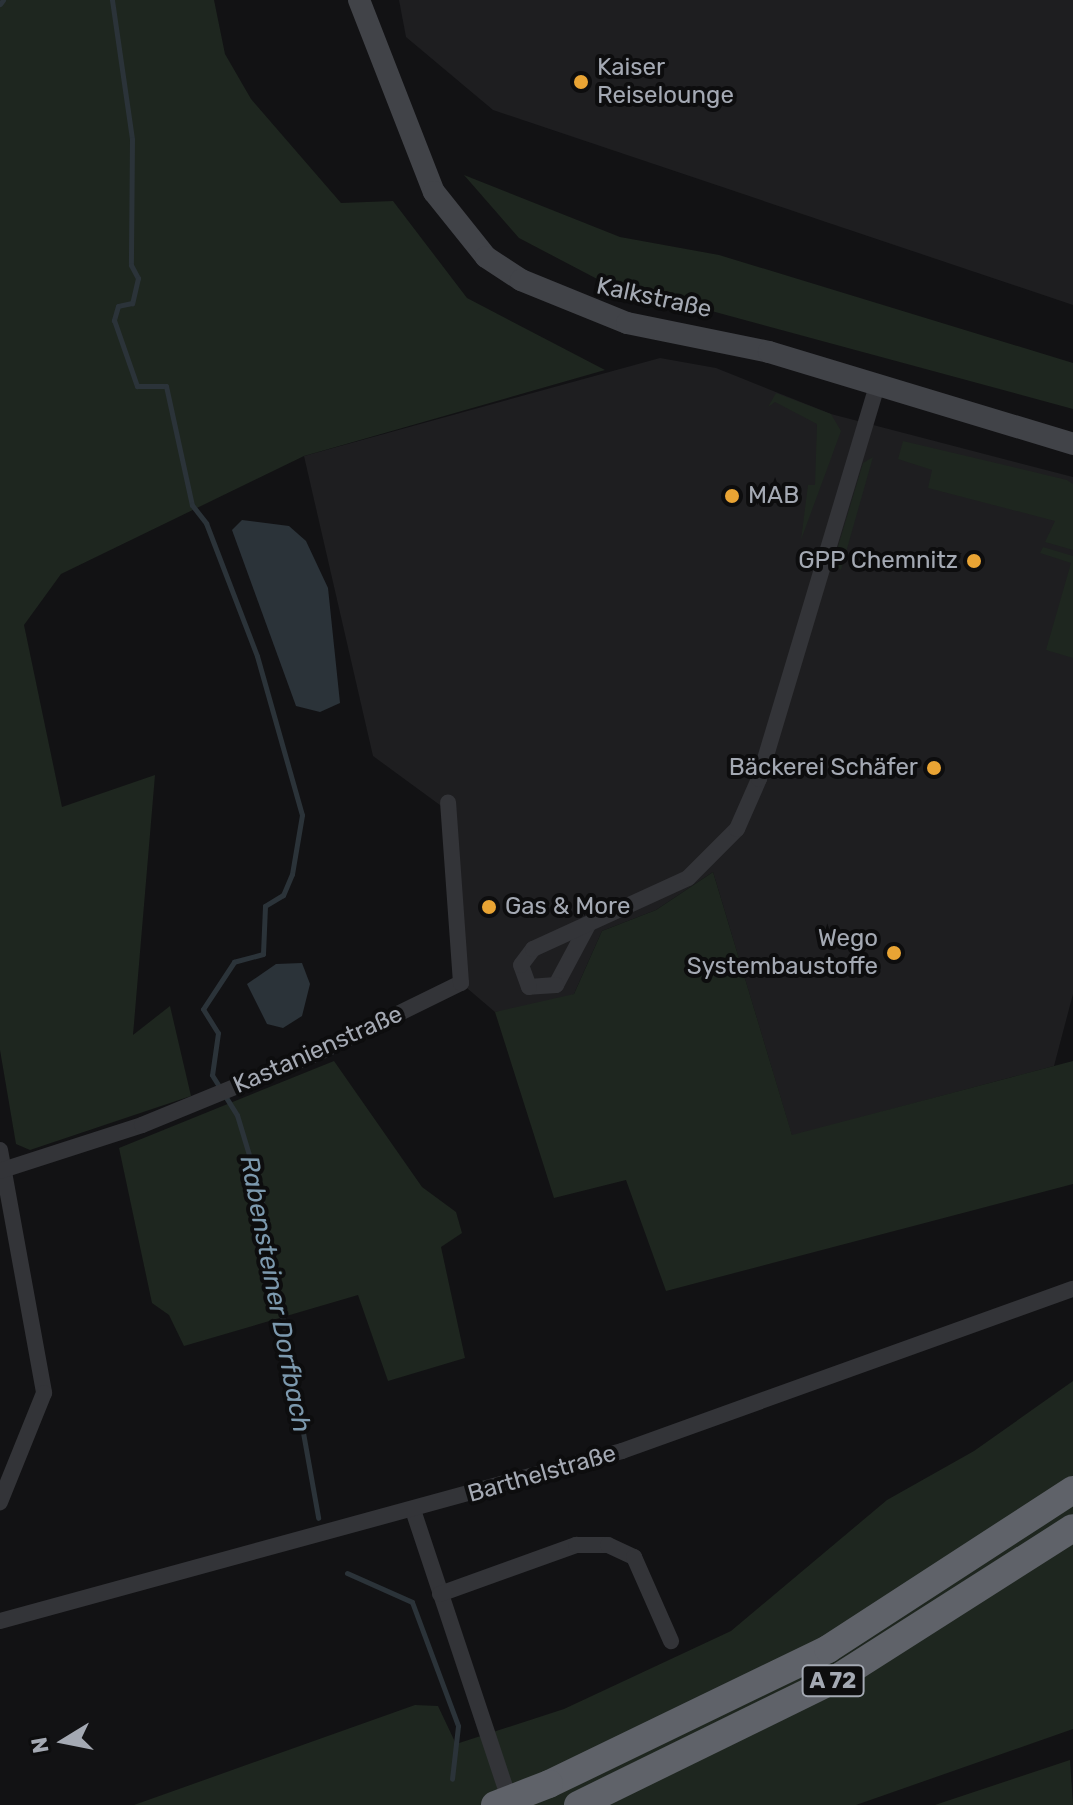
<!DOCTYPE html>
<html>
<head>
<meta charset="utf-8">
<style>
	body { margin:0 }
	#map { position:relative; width:1073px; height:1805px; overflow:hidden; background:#121214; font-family:Rubik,sans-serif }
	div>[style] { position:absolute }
	.built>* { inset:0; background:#1e1e20 }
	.green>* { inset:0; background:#1e261f }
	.water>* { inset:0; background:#2b3339 }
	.stream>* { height:5px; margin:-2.5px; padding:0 2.5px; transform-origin:2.5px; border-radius:2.5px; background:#2b3339 }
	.street>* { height:16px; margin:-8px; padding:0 8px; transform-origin:8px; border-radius:8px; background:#333438 }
	.secondary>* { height:22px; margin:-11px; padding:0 11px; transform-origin:11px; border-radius:11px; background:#414348 }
	.highway>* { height:28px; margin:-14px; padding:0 14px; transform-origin:14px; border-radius:14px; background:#5f6269 }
	.highway-bridge>* { height:28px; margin:-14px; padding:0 14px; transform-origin:14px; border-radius:14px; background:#5f6269 }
	.dots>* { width:22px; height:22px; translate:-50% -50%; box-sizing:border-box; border:4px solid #0d0d0e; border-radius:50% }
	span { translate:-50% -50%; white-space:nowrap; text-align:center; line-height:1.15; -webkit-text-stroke:8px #0d0d0e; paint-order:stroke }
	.shield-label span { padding:2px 6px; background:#0d0d0e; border:2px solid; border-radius:6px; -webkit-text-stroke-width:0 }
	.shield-label { font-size:22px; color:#a4a9b3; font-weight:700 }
	.poi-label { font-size:24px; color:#a4a9b3 }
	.left { translate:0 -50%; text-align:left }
	.right { translate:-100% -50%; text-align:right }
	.street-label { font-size:24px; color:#a4a9b3 }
	.water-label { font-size:26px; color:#7c99ae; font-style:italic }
	.north { position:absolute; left:24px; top:1701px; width:80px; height:80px; -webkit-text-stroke:6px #0d0d0e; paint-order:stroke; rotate:260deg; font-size:22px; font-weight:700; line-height:32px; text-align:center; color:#a4a9b3 }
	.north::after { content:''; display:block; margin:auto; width:28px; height:36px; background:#a4a9b3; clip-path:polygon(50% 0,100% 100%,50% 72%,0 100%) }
</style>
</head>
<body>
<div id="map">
	<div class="built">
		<i style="clip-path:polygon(399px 0,1073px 0,1073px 305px,493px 110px,406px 37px)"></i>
		<i style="clip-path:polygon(660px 358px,716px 368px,831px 414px,1073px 477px,1073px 994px,1054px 1066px,792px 1136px,713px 872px,656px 910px,602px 931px,574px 994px,550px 1005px,495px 1012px,461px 983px,444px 808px,373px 756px,304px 456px)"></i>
	</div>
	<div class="green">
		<i style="clip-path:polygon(0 0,214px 0,225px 54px,251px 99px,341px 203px,393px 201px,467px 298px,605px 370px,304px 456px,61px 574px,24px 625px,62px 807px,155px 775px,133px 1035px,170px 1006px,191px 1096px,30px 1150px,16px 1144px,0 1050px)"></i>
		<i style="clip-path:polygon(464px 175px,620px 237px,719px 255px,1073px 363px,1073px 409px,601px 281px,519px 238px)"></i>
		<i style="clip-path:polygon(776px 393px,831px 414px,841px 431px,801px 540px,808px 485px,815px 485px,817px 424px,775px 402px,768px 407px)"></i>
		<i style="clip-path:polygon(903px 441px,1067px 480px,1073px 484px,1073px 550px,1045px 542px,1055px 521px,928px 488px,932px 470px,898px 459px)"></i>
		<i style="clip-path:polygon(873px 457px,841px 570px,833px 563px,863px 463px)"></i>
		<i style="clip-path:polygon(1043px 547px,1073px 556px,1073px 658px,1046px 650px,1071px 563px,1040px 553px)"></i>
		<i style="clip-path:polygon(713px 872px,792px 1135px,1073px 1061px,1073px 1184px,666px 1291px,626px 1180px,554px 1198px,495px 1012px,574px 994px,602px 931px,656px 910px)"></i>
		<i style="clip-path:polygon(334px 1061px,422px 1187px,456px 1212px,462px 1233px,441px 1247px,465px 1358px,388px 1381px,358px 1295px,184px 1346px,169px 1315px,152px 1303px,119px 1148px)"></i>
		<i style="clip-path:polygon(1073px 1381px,1073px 1729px,856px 1805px,134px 1805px,415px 1705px,438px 1706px,456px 1744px,564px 1709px,731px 1631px,887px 1500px,974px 1451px)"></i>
		<i style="clip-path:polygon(1070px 1760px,1073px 1805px,935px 1805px)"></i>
	</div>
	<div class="water">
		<i style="clip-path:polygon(242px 520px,289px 526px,306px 541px,328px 588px,340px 703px,320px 712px,296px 706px,232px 530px)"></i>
		<i style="clip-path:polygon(302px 963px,310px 984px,302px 1016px,283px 1028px,267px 1024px,247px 984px,276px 964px)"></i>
	</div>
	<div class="stream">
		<i style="left:112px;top:0;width:140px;rotate:81.8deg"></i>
		<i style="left:132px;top:139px;width:126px;rotate:90.5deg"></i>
		<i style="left:131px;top:265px;width:15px;rotate:62deg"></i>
		<i style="left:138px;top:278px;width:26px;rotate:103deg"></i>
		<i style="left:132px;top:303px;width:14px;rotate:168deg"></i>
		<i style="left:118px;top:306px;width:15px;rotate:106deg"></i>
		<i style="left:114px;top:320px;width:70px;rotate:70.8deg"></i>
		<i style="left:137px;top:386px;width:29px"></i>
		<i style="left:166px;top:386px;width:122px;rotate:77.7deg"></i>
		<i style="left:192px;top:505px;width:23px;rotate:52deg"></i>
		<i style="left:206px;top:523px;width:142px;rotate:69deg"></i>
		<i style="left:257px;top:656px;width:165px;rotate:74.2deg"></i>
		<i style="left:302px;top:815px;width:60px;rotate:99.6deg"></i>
		<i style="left:292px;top:874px;width:23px;rotate:113deg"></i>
		<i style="left:283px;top:895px;width:21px;rotate:149deg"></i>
		<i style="left:265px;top:906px;width:48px;rotate:92.4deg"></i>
		<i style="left:263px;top:954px;width:30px;rotate:165deg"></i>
		<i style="left:234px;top:962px;width:56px;rotate:123.4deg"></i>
		<i style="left:203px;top:1009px;width:28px;rotate:58deg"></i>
		<i style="left:218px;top:1033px;width:42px;rotate:98.1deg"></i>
		<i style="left:212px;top:1075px;width:47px;rotate:58deg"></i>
		<i style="left:237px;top:1115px;width:79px;rotate:73.2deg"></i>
		<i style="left:260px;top:1191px;width:332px;rotate:79.9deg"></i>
		<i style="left:0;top:4px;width:5px;rotate:-53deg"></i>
		<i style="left:347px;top:1573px;width:71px;rotate:24deg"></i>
		<i style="left:412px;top:1602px;width:132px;rotate:69.6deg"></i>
		<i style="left:458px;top:1726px;width:53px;rotate:96.5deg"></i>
	</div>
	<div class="street">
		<i style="left:588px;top:925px;width:68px;rotate:118.1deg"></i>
		<i style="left:556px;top:985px;width:27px;rotate:176deg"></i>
		<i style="left:529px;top:987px;width:23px;rotate:-110deg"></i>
		<i style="left:521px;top:965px;width:20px;rotate:-53deg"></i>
		<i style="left:533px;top:949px;width:170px;rotate:-24.6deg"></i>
		<i style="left:688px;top:878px;width:69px;rotate:-45deg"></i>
		<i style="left:737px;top:829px;width:55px;rotate:-66.3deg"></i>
		<i style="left:759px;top:779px;width:410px;rotate:-73.3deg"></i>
		<i style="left:0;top:1150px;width:247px;rotate:79.7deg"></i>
		<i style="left:44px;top:1393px;width:118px;rotate:112deg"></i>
		<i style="left:0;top:1171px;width:149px;rotate:-17.9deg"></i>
		<i style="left:142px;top:1125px;width:192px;rotate:-22.3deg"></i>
		<i style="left:320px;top:1052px;width:157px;rotate:-26.1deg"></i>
		<i style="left:461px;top:983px;width:181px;rotate:-94.1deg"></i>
		<i style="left:413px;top:1510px;width:311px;rotate:71.6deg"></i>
		<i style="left:440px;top:1594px;width:145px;rotate:-19.8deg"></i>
		<i style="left:576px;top:1545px;width:32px"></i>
		<i style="left:608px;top:1545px;width:29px;rotate:25deg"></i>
		<i style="left:634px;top:1557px;width:92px;rotate:66.2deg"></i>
		<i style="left:0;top:1621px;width:645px;rotate:-15.29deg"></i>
		<i style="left:622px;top:1451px;width:479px;rotate:-19.8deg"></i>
	</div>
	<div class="secondary">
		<i style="left:359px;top:0;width:206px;rotate:68.7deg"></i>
		<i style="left:434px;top:192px;width:83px;rotate:51.3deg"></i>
		<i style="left:486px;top:257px;width:42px;rotate:33.3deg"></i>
		<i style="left:521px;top:280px;width:114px;rotate:22.1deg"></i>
		<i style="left:627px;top:323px;width:145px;rotate:11.5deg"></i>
		<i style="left:769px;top:352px;width:318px;rotate:16.8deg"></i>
	</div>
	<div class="highway">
		<i style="left:549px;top:1784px;width:310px;rotate:-25.8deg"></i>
		<i style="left:828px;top:1649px;width:292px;rotate:-33deg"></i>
		<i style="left:578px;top:1805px;width:291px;rotate:-26.1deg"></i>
		<i style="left:839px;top:1677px;width:277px;rotate:-32.5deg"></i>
	</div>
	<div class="highway-bridge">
		<i style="left:495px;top:1805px;width:58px;rotate:-21.3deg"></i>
	</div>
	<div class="dots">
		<i style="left:581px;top:82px;background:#e9a434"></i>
		<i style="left:732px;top:496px;background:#e9a434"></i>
		<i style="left:974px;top:561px;background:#e9a434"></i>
		<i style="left:934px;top:768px;background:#e9a434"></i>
		<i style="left:489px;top:907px;background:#e9a434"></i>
		<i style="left:894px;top:953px;background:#e9a434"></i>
	</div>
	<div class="shield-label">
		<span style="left:833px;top:1681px">A 72</span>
	</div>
	<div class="poi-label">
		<span class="left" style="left:597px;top:82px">Kaiser<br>Reiselounge</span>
		<span class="left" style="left:748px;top:496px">MAB</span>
		<span class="right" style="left:958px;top:561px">GPP Chemnitz</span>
		<span class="right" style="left:918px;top:768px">Bäckerei Schäfer</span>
		<span class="left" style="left:505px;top:907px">Gas &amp; More</span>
		<span class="right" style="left:878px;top:953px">Wego<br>Systembaustoffe</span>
	</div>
	<div class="street-label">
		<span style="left:654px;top:298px;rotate:12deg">Kalkstraße</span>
		<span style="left:318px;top:1050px;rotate:-24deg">Kastanienstraße</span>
		<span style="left:542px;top:1474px;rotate:-16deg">Barthelstraße</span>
	</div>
	<div class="water-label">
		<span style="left:275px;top:1294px;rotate:79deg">Rabensteiner Dorfbach</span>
	</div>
	<div class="north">N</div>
</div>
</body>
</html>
